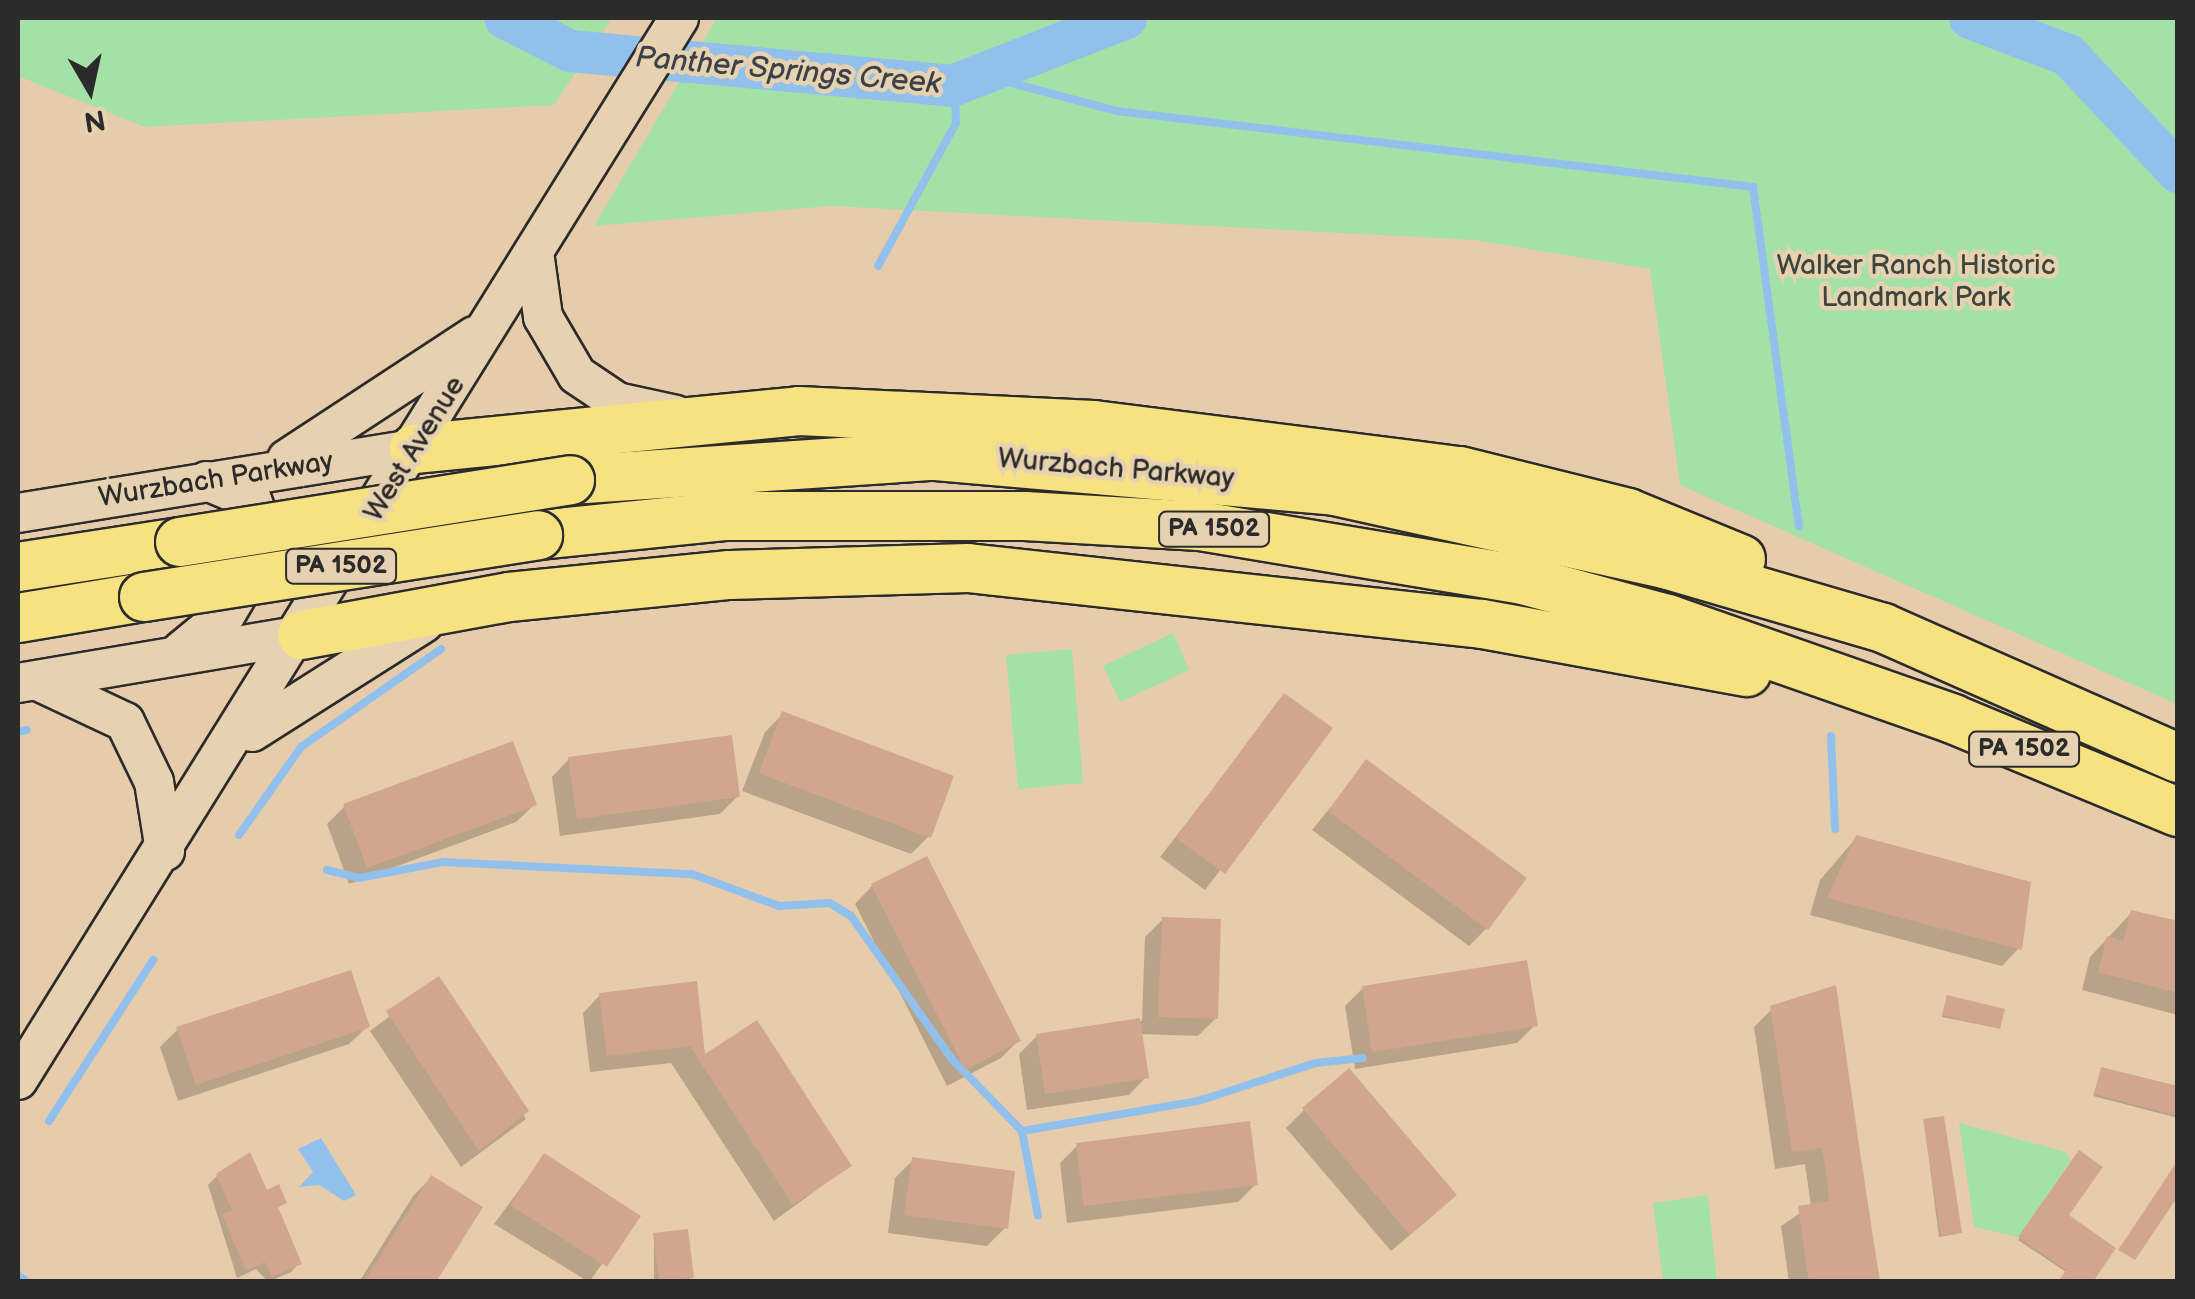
<!DOCTYPE html>
<html>
<head>
<meta charset="utf-8">
<style>
	body { margin:0 }
	#map { position:relative; width:2195px; height:1299px; overflow:hidden; background:#e7ccac; font-family:"Balsamiq Sans",sans-serif }
	div>[style] { position:absolute }
	.green>* { inset:0; background:#a4e1a7 }
	.water>* { inset:0; background:#92c0ec }
	.shadow>* { inset:0; background:#0003 }
	.stream>* { height:8px; margin:-4px; padding:0 4px; transform-origin:4px; border-radius:4px; background:#92c0ec }
	.river>* { height:42px; margin:-21px; padding:0 21px; transform-origin:21px; border-radius:21px; background:#92c0ec }
	.building>* { inset:0; background:#d2a68e }
	.roads { filter:drop-shadow(2px 0 #2b2b2b) drop-shadow(-2px 0 #2b2b2b) drop-shadow(0 2px #2b2b2b) drop-shadow(0 -2px #2b2b2b) }
	.secondary>* { height:38px; margin:-19px; padding:0 19px; transform-origin:19px; border-radius:19px; background:#e6d1b0 }
	.motorway>* { height:48px; margin:-24px; padding:0 24px; transform-origin:24px; border-radius:24px; background:#f7e281 }
	.bridges { filter:drop-shadow(2px 0 #2b2b2b) drop-shadow(-2px 0 #2b2b2b) drop-shadow(0 2px #2b2b2b) drop-shadow(0 -2px #2b2b2b) }
	.motorway-bridge>* { height:48px; margin:-24px; padding:0 24px; transform-origin:24px; border-radius:24px; background:#f7e281 }
	span { translate:-50% -50%; white-space:nowrap; text-align:center; line-height:1.15; -webkit-text-stroke:9px #e6d1b0; paint-order:stroke }
	.shield-label span { padding:2px 8px; background:#e6d1b0; border:2px solid; border-radius:8px; -webkit-text-stroke-width:0 }
	.shield-label { font-size:25px; color:#2b2b2b; font-weight:700 }
	.park-label { font-size:28px; color:#3d463e }
	.street-label { font-size:28px; color:#2b2b2b }
	.water-label { font-size:30px; color:#3a4148; font-style:italic }
	.frame { position:absolute; inset:0; border:20px solid #2b2b2b; pointer-events:none }
	.north { position:absolute; left:40px; top:40px; width:100px; height:100px; -webkit-text-stroke:8px #e6d1b0; paint-order:stroke; rotate:171deg; font-size:28px; font-weight:700; line-height:40px; text-align:center; color:#2b2b2b }
	.north::after { content:''; display:block; margin:auto; width:35px; height:45px; background:#2b2b2b; clip-path:polygon(50% 0,100% 100%,50% 72%,0 100%) }
</style>
</head>
<body>
<div id="map">
	<div class="green">
		<i style="clip-path:polygon(18px 18px,612px 18px,554px 105px,145px 127px,18px 76px)"></i>
		<i style="clip-path:polygon(717px 18px,2177px 18px,2177px 704px,1680px 485px,1650px 269px,1474px 240px,831px 206px,594px 226px)"></i>
		<i style="clip-path:polygon(1173px 633px,1189px 670px,1120px 702px,1103px 666px)"></i>
		<i style="clip-path:polygon(1072px 649px,1083px 783px,1018px 789px,1006px 655px)"></i>
		<i style="clip-path:polygon(1959px 1123px,2066px 1152px,2071px 1161px,2018px 1237px,1974px 1227px)"></i>
		<i style="clip-path:polygon(1708px 1195px,1717px 1281px,1663px 1281px,1653px 1203px)"></i>
	</div>
	<div class="water">
		<i style="clip-path:polygon(321px 1138px,356px 1195px,344px 1201px,319px 1185px,299px 1187px,313px 1172px,298px 1149px)"></i>
	</div>
	<div class="shadow">
		<i style="clip-path:polygon(1285px 696px,1329px 729px,1205px 890px,1160px 857px)"></i>
		<i style="clip-path:polygon(783px 714px,929px 836px,911px 854px,742px 791px,765px 732px)"></i>
		<i style="clip-path:polygon(569px 759px,738px 796px,720px 814px,560px 836px,552px 777px)"></i>
		<i style="clip-path:polygon(1366px 763px,1487px 928px,1469px 946px,1312px 830px)"></i>
		<i style="clip-path:polygon(534px 805px,516px 822px,349px 884px,327px 824px,345px 806px)"></i>
		<i style="clip-path:polygon(1856px 838px,2019px 948px,2002px 966px,1810px 915px,1820px 880px)"></i>
		<i style="clip-path:polygon(872px 886px,1018px 1041px,1001px 1058px,947px 1086px,855px 904px)"></i>
		<i style="clip-path:polygon(2132px 912px,2178px 924px,2178px 1015px,2082px 990px,2090px 957px)"></i>
		<i style="clip-path:polygon(1163px 919px,1216px 1018px,1198px 1036px,1140px 1034px,1146px 1077px,1129px 1095px,1027px 1110px,1019px 1054px,1037px 1036px,1142px 1021px,1145px 937px)"></i>
		<i style="clip-path:polygon(438px 980px,526px 1119px,461px 1167px,370px 1031px)"></i>
		<i style="clip-path:polygon(694px 984px,703px 1058px,849px 1166px,774px 1221px,671px 1063px,590px 1072px,583px 1013px,600px 995px)"></i>
		<i style="clip-path:polygon(1363px 988px,1535px 1025px,1517px 1043px,1355px 1069px,1345px 1006px)"></i>
		<i style="clip-path:polygon(1948px 998px,1998px 1028px,1942px 1017px)"></i>
		<i style="clip-path:polygon(1772px 1009px,1878px 1282px,1789px 1282px,1781px 1226px,1811px 1206px,1805px 1164px,1775px 1169px,1754px 1027px)"></i>
		<i style="clip-path:polygon(367px 1027px,349px 1044px,178px 1101px,160px 1047px,178px 1029px)"></i>
		<i style="clip-path:polygon(2102px 1070px,2178px 1089px,2178px 1118px,2093px 1096px)"></i>
		<i style="clip-path:polygon(1304px 1110px,1436px 1213px,1391px 1251px,1286px 1128px)"></i>
		<i style="clip-path:polygon(1924px 1121px,1959px 1232px,1957px 1234px,1939px 1237px)"></i>
		<i style="clip-path:polygon(1078px 1145px,1256px 1184px,1238px 1202px,1067px 1223px,1060px 1163px)"></i>
		<i style="clip-path:polygon(2079px 1153px,2066px 1216px,2066px 1272px,2018px 1240px)"></i>
		<i style="clip-path:polygon(544px 1156px,637px 1216px,589px 1282px,494px 1224px)"></i>
		<i style="clip-path:polygon(913px 1160px,1005px 1228px,987px 1246px,888px 1233px,895px 1178px)"></i>
		<i style="clip-path:polygon(217px 1176px,284px 1202px,276px 1210px,299px 1263px,291px 1272px,268px 1282px,256px 1269px,237px 1278px,208px 1185px)"></i>
		<i style="clip-path:polygon(431px 1178px,433px 1282px,359px 1282px,413px 1196px)"></i>
		<i style="clip-path:polygon(654px 1236px,691px 1277px,686px 1282px,654px 1282px)"></i>
	</div>
	<div class="stream">
		<i style="left:985px;top:76px;width:137px;rotate:14.9deg"></i>
		<i style="left:1117px;top:111px;width:641px;rotate:6.81deg"></i>
		<i style="left:1753px;top:187px;width:342px;rotate:82.3deg"></i>
		<i style="left:878px;top:266px;width:163px;rotate:-61.4deg"></i>
		<i style="left:956px;top:123px;width:38px;rotate:-92deg"></i>
		<i style="left:18px;top:732px;width:9px;rotate:-13deg"></i>
		<i style="left:1831px;top:736px;width:93px;rotate:87.5deg"></i>
		<i style="left:239px;top:835px;width:108px;rotate:-54.8deg"></i>
		<i style="left:301px;top:747px;width:171px;rotate:-35deg"></i>
		<i style="left:327px;top:870px;width:33px;rotate:14deg"></i>
		<i style="left:359px;top:878px;width:86px;rotate:-10.8deg"></i>
		<i style="left:443px;top:862px;width:249px;rotate:2.8deg"></i>
		<i style="left:692px;top:874px;width:93px;rotate:20.2deg"></i>
		<i style="left:779px;top:906px;width:51px;rotate:-3.4deg"></i>
		<i style="left:830px;top:903px;width:25px;rotate:32deg"></i>
		<i style="left:851px;top:916px;width:174px;rotate:54.8deg"></i>
		<i style="left:951px;top:1058px;width:102px;rotate:45.8deg"></i>
		<i style="left:1022px;top:1131px;width:179px;rotate:-9.7deg"></i>
		<i style="left:1198px;top:1101px;width:124px;rotate:-17.9deg"></i>
		<i style="left:1316px;top:1063px;width:47px;rotate:-6.1deg"></i>
		<i style="left:49px;top:1121px;width:192px;rotate:-57.1deg"></i>
		<i style="left:1022px;top:1131px;width:86px;rotate:79.3deg"></i>
		<i style="left:18px;top:1275px;width:11px;rotate:38deg"></i>
	</div>
	<div class="river">
		<i style="left:505px;top:18px;width:73px;rotate:26.9deg"></i>
		<i style="left:570px;top:51px;width:384px;rotate:5.2deg"></i>
		<i style="left:952px;top:86px;width:187px;rotate:-21.3deg"></i>
		<i style="left:1970px;top:18px;width:105px;rotate:20.7deg"></i>
		<i style="left:2068px;top:55px;width:161px;rotate:46.8deg"></i>
	</div>
	<div class="building">
		<i style="clip-path:polygon(1284px 693px,1333px 728px,1225px 874px,1176px 838px)"></i>
		<i style="clip-path:polygon(782px 711px,954px 776px,931px 838px,759px 773px)"></i>
		<i style="clip-path:polygon(732px 735px,740px 797px,577px 819px,568px 757px)"></i>
		<i style="clip-path:polygon(513px 741px,537px 805px,367px 868px,343px 804px)"></i>
		<i style="clip-path:polygon(1366px 759px,1527px 878px,1488px 930px,1328px 811px)"></i>
		<i style="clip-path:polygon(1856px 835px,2031px 882px,2022px 950px,1827px 898px)"></i>
		<i style="clip-path:polygon(927px 856px,1021px 1041px,965px 1070px,871px 884px)"></i>
		<i style="clip-path:polygon(2131px 910px,2178px 921px,2178px 993px,2098px 972px,2107px 936px,2123px 941px)"></i>
		<i style="clip-path:polygon(1162px 917px,1221px 919px,1218px 1019px,1158px 1017px)"></i>
		<i style="clip-path:polygon(1527px 960px,1538px 1026px,1372px 1052px,1362px 986px)"></i>
		<i style="clip-path:polygon(351px 970px,370px 1027px,196px 1085px,176px 1027px)"></i>
		<i style="clip-path:polygon(439px 976px,529px 1111px,479px 1151px,386px 1011px)"></i>
		<i style="clip-path:polygon(697px 981px,705px 1054px,757px 1020px,852px 1166px,793px 1205px,690px 1046px,607px 1056px,599px 993px)"></i>
		<i style="clip-path:polygon(1836px 985px,1860px 1152px,1880px 1282px,1809px 1282px,1798px 1206px,1829px 1201px,1828px 1186px,1822px 1148px,1792px 1152px,1770px 1006px)"></i>
		<i style="clip-path:polygon(1947px 995px,2005px 1009px,2000px 1029px,1942px 1015px)"></i>
		<i style="clip-path:polygon(1140px 1018px,1149px 1078px,1045px 1094px,1036px 1034px)"></i>
		<i style="clip-path:polygon(2101px 1067px,2178px 1086px,2178px 1116px,2094px 1094px)"></i>
		<i style="clip-path:polygon(1349px 1068px,1457px 1195px,1410px 1235px,1302px 1108px)"></i>
		<i style="clip-path:polygon(1944px 1116px,1962px 1233px,1941px 1236px,1923px 1119px)"></i>
		<i style="clip-path:polygon(1250px 1121px,1258px 1185px,1084px 1206px,1076px 1143px)"></i>
		<i style="clip-path:polygon(2079px 1150px,2103px 1167px,2069px 1215px,2116px 1248px,2093px 1282px,2058px 1282px,2066px 1270px,2018px 1237px)"></i>
		<i style="clip-path:polygon(250px 1152px,267px 1190px,279px 1184px,287px 1203px,278px 1207px,302px 1264px,272px 1277px,265px 1262px,246px 1271px,222px 1214px,232px 1210px,216px 1174px)"></i>
		<i style="clip-path:polygon(544px 1153px,641px 1216px,607px 1267px,510px 1205px)"></i>
		<i style="clip-path:polygon(912px 1157px,1015px 1171px,1008px 1229px,904px 1215px)"></i>
		<i style="clip-path:polygon(2178px 1160px,2178px 1196px,2135px 1260px,2118px 1250px)"></i>
		<i style="clip-path:polygon(431px 1175px,483px 1207px,436px 1282px,364px 1282px)"></i>
		<i style="clip-path:polygon(688px 1229px,694px 1278px,659px 1282px,653px 1233px)"></i>
	</div>
	<div class="roads">
		<div class="secondary">
			<i style="left:535px;top:259px;width:59px;rotate:82.1deg"></i>
			<i style="left:543px;top:317px;width:67px;rotate:59.6deg"></i>
			<i style="left:577px;top:375px;width:48px;rotate:34deg"></i>
			<i style="left:617px;top:402px;width:60px;rotate:12.4deg"></i>
			<i style="left:287px;top:459px;width:224px;rotate:-33.3deg"></i>
			<i style="left:18px;top:513px;width:401px;rotate:-9.2deg"></i>
			<i style="left:181px;top:651px;width:58px;rotate:-39.4deg"></i>
			<i style="left:226px;top:614px;width:82px;rotate:-59.4deg"></i>
			<i style="left:268px;top:543px;width:46px;rotate:-110.4deg"></i>
			<i style="left:252px;top:500px;width:49px;rotate:-157.1deg"></i>
			<i style="left:38px;top:681px;width:96px;rotate:25.2deg"></i>
			<i style="left:125px;top:722px;width:67px;rotate:64.2deg"></i>
			<i style="left:154px;top:782px;width:70px;rotate:80.9deg"></i>
			<i style="left:18px;top:683px;width:288px;rotate:-9.6deg"></i>
			<i style="left:252px;top:732px;width:204px;rotate:-32.4deg"></i>
			<i style="left:18px;top:1080px;width:1251px;rotate:-58.1deg"></i>
		</div>
		<div class="motorway">
			<i style="left:414px;top:449px;width:387px;rotate:-5.6deg"></i>
			<i style="left:799px;top:411px;width:295px;rotate:2.7deg"></i>
			<i style="left:1094px;top:425px;width:369px;rotate:7.2deg"></i>
			<i style="left:1460px;top:471px;width:173px;rotate:14deg"></i>
			<i style="left:1628px;top:513px;width:122px;rotate:22.2deg"></i>
			<i style="left:570px;top:480px;width:367px;rotate:-3.8deg"></i>
			<i style="left:936px;top:456px;width:401px;rotate:5deg"></i>
			<i style="left:1335px;top:491px;width:341px;rotate:12.5deg"></i>
			<i style="left:1668px;top:565px;width:224px;rotate:16.3deg"></i>
			<i style="left:1883px;top:628px;width:322px;rotate:23.8deg"></i>
			<i style="left:538px;top:535px;width:187px;rotate:-5.8deg"></i>
			<i style="left:724px;top:516px;width:301px"></i>
			<i style="left:1025px;top:516px;width:175px;rotate:3.3deg"></i>
			<i style="left:1200px;top:526px;width:327px;rotate:9.5deg"></i>
			<i style="left:1523px;top:580px;width:150px;rotate:15.1deg"></i>
			<i style="left:1668px;top:619px;width:302px;rotate:19.3deg"></i>
			<i style="left:1953px;top:719px;width:243px;rotate:22.5deg"></i>
			<i style="left:18px;top:567px;width:164px;rotate:-8.8deg"></i>
			<i style="left:18px;top:618px;width:128px;rotate:-9.5deg"></i>
			<i style="left:302px;top:635px;width:210px;rotate:-10.4deg"></i>
			<i style="left:509px;top:597px;width:222px;rotate:-5.7deg"></i>
			<i style="left:730px;top:575px;width:238px;rotate:-1.7deg"></i>
			<i style="left:968px;top:568px;width:517px;rotate:6.22deg"></i>
			<i style="left:1482px;top:624px;width:269px;rotate:10.3deg"></i>
		</div>
	</div>
	<div class="bridges">
		<div class="motorway-bridge">
			<i style="left:180px;top:542px;width:395px;rotate:-9deg"></i>
			<i style="left:144px;top:597px;width:399px;rotate:-8.9deg"></i>
		</div>
	</div>
	<div class="shield-label">
		<span style="left:1214px;top:529px">PA 1502</span>
		<span style="left:341px;top:566px">PA 1502</span>
		<span style="left:2024px;top:749px">PA 1502</span>
	</div>
	<div class="park-label">
		<span style="left:1916px;top:282px">Walker Ranch Historic<br>Landmark Park</span>
	</div>
	<div class="street-label">
		<span style="left:415px;top:449px;rotate:-58deg">West Avenue</span>
		<span style="left:1116px;top:469px;rotate:5deg">Wurzbach Parkway</span>
		<span style="left:216px;top:480px;rotate:-9deg">Wurzbach Parkway</span>
	</div>
	<div class="water-label">
		<span style="left:788px;top:71px;rotate:5deg">Panther Springs Creek</span>
	</div>
	<div class="frame"></div>
	<div class="north">N</div>
</div>
</body>
</html>
